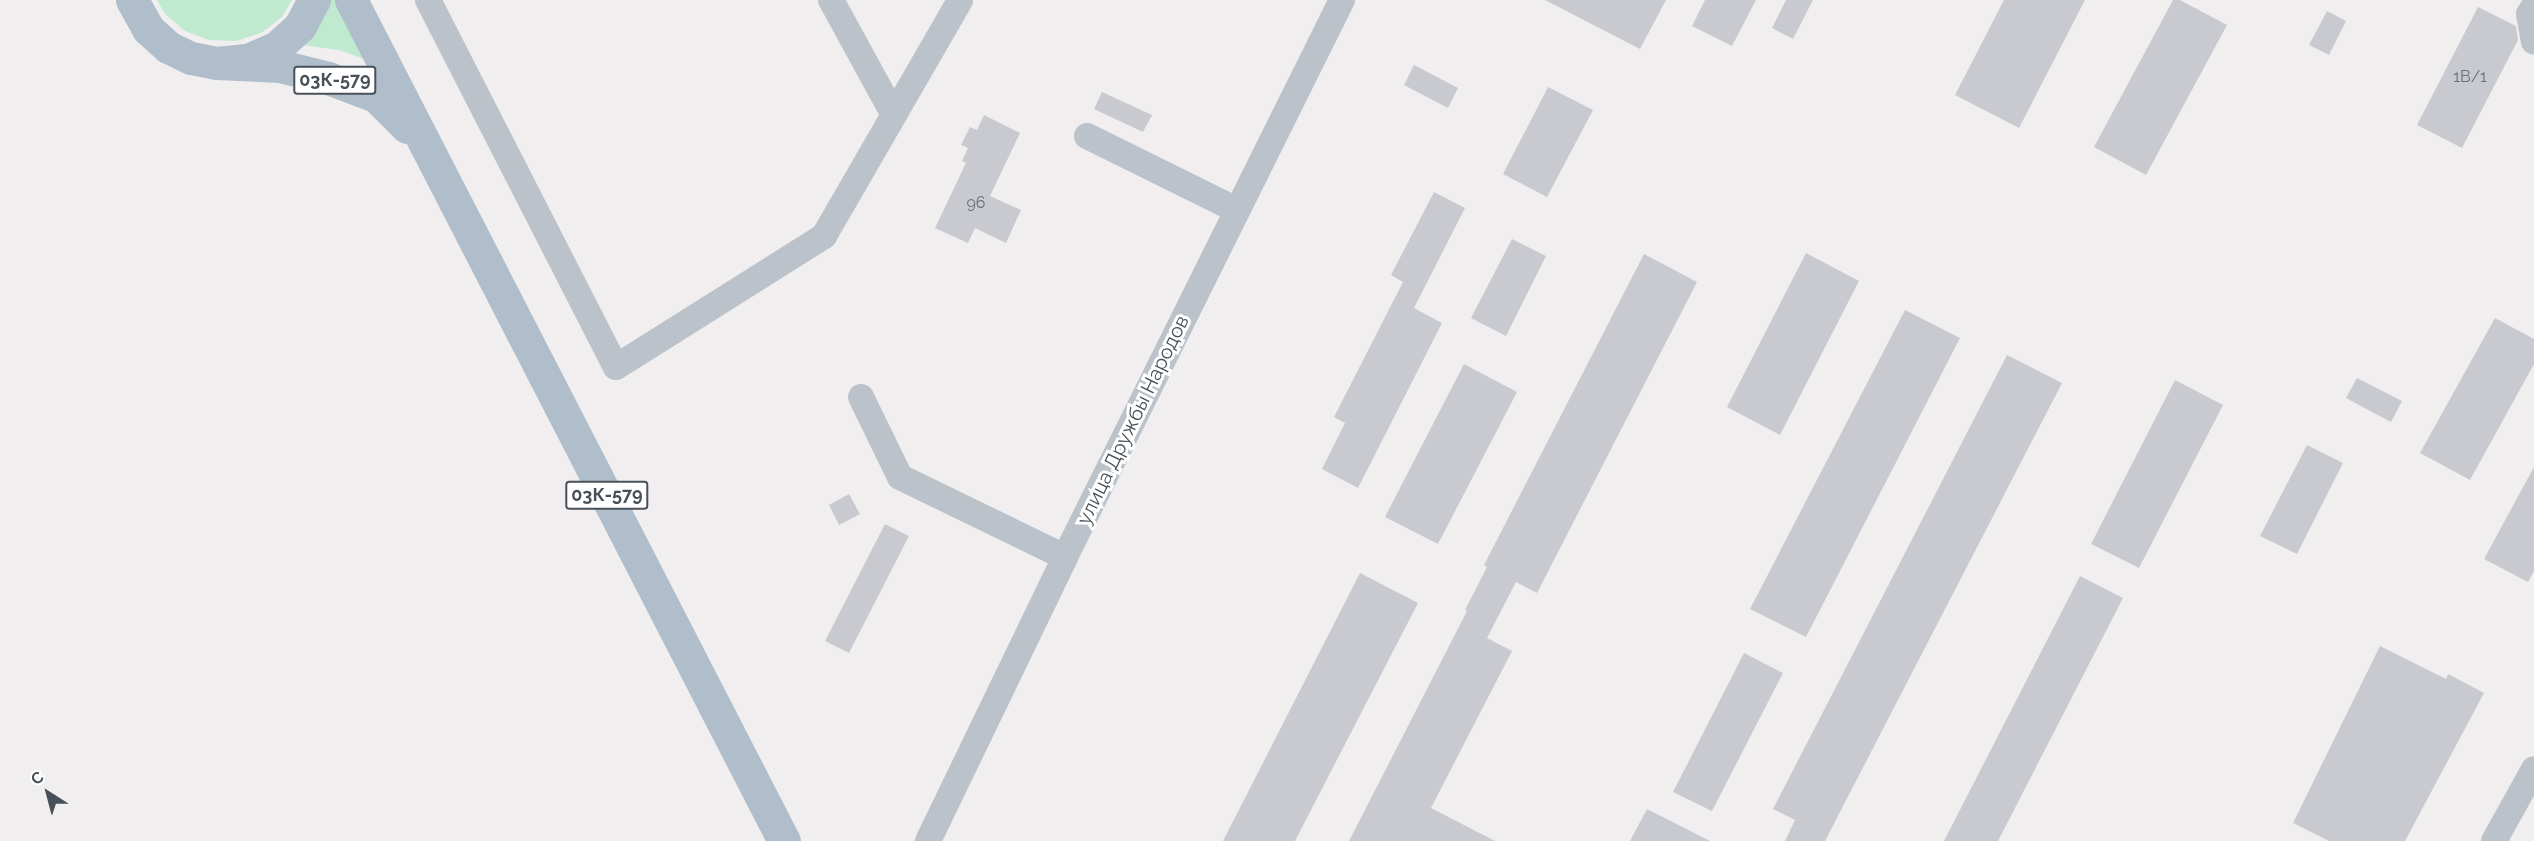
<!DOCTYPE html>
<html>
<head>
<meta charset="utf-8">
<style>
	body { margin:0 }
	#map { position:relative; width:2534px; height:841px; overflow:hidden; background:#f0eeee; font-family:Raleway,sans-serif }
	div>[style] { position:absolute }
	.green>* { inset:0; background:#c0ead0 }
	.building>* { inset:0; background:#c9cad0 }
	.minor>* { height:26px; margin:-13px; padding:0 13px; transform-origin:13px; border-radius:13px; background:#bbc2c9 }
	.major>* { height:33px; margin:-16.5px; padding:0 16.5px; transform-origin:16.5px; border-radius:16.5px; background:#b0bdca }
	span { translate:-50% -50%; white-space:nowrap; text-align:center; line-height:1.15; -webkit-text-stroke:6px #fff; paint-order:stroke }
	.number-label { font-size:16px; color:#686f77 }
	.number-label span { -webkit-text-stroke-width:0 }
	.shield-label span { padding:2px 4px; background:#fff; border:2px solid; border-radius:4px; -webkit-text-stroke-width:0 }
	.shield-label { font-size:18px; color:#485159; font-weight:700 }
	.street-label { font-size:20px; color:#485159 }
	.north { position:absolute; left:18px; top:763px; width:60px; height:60px; -webkit-text-stroke:4px #fff; paint-order:stroke; rotate:324deg; font-size:16px; font-weight:700; line-height:24px; text-align:center; color:#485159 }
	.north::after { content:''; display:block; margin:auto; width:21px; height:27px; background:#485159; clip-path:polygon(50% 0,100% 100%,50% 72%,0 100%) }
</style>
</head>
<body>
<div id="map">
	<div class="green">
		<i style="clip-path:polygon(157px 0,292px 0,282px 17px,261px 33px,236px 41px,209px 40px,185px 31px,165px 14px)"></i>
		<i style="clip-path:polygon(326px 0,342px 0,376px 63px,339px 50px,295px 44px)"></i>
	</div>
	<div class="building">
		<i style="clip-path:polygon(1545px 0,1666px 0,1640px 49px)"></i>
		<i style="clip-path:polygon(1705px 0,1756px 0,1732px 46px,1692px 26px)"></i>
		<i style="clip-path:polygon(1786px 0,1813px 0,1793px 39px,1772px 28px)"></i>
		<i style="clip-path:polygon(2004px 0,2085px 0,2019px 128px,1955px 95px)"></i>
		<i style="clip-path:polygon(2173px 0,2180px 0,2227px 25px,2146px 175px,2094px 147px)"></i>
		<i style="clip-path:polygon(2478px 7px,2516px 26px,2518px 40px,2462px 148px,2417px 125px)"></i>
		<i style="clip-path:polygon(2327px 11px,2346px 21px,2329px 55px,2309px 45px)"></i>
		<i style="clip-path:polygon(1414px 65px,1458px 88px,1448px 108px,1404px 85px)"></i>
		<i style="clip-path:polygon(1548px 87px,1593px 110px,1547px 197px,1503px 174px)"></i>
		<i style="clip-path:polygon(1102px 92px,1152px 115px,1143px 132px,1094px 109px)"></i>
		<i style="clip-path:polygon(984px 115px,1020px 133px,990px 196px,1021px 210px,1006px 243px,975px 228px,968px 243px,935px 228px,966px 163px,962px 161px,968px 148px,961px 145px,970px 127px,977px 130px)"></i>
		<i style="clip-path:polygon(1434px 192px,1465px 208px,1414px 308px,1442px 323px,1358px 488px,1322px 469px,1345px 423px,1334px 417px,1403px 282px,1391px 275px)"></i>
		<i style="clip-path:polygon(1512px 239px,1546px 256px,1506px 336px,1471px 318px)"></i>
		<i style="clip-path:polygon(1806px 253px,1859px 281px,1780px 435px,1727px 407px)"></i>
		<i style="clip-path:polygon(1644px 254px,1697px 282px,1537px 593px,1516px 582px,1487px 638px,1512px 651px,1431px 808px,1495px 841px,1349px 841px,1467px 611px,1465px 610px,1487px 567px,1484px 565px)"></i>
		<i style="clip-path:polygon(1905px 310px,1960px 338px,1806px 637px,1750px 609px)"></i>
		<i style="clip-path:polygon(2495px 318px,2534px 339px,2534px 364px,2470px 480px,2420px 453px)"></i>
		<i style="clip-path:polygon(2007px 355px,2062px 383px,1825px 841px,1785px 841px,1795px 820px,1773px 809px)"></i>
		<i style="clip-path:polygon(1464px 364px,1517px 392px,1438px 544px,1385px 517px)"></i>
		<i style="clip-path:polygon(2357px 378px,2402px 401px,2391px 422px,2346px 398px)"></i>
		<i style="clip-path:polygon(2175px 380px,2223px 405px,2139px 568px,2091px 544px)"></i>
		<i style="clip-path:polygon(2307px 445px,2343px 463px,2297px 554px,2260px 536px)"></i>
		<i style="clip-path:polygon(2534px 467px,2534px 571px,2528px 582px,2484px 559px)"></i>
		<i style="clip-path:polygon(849px 494px,860px 514px,839px 525px,829px 505px)"></i>
		<i style="clip-path:polygon(885px 524px,909px 536px,849px 653px,825px 641px)"></i>
		<i style="clip-path:polygon(1360px 573px,1418px 603px,1295px 841px,1223px 841px)"></i>
		<i style="clip-path:polygon(2080px 576px,2123px 598px,1998px 841px,1944px 841px)"></i>
		<i style="clip-path:polygon(2380px 646px,2446px 679px,2448px 674px,2484px 693px,2405px 841px,2329px 841px,2293px 823px)"></i>
		<i style="clip-path:polygon(1744px 653px,1783px 673px,1712px 811px,1673px 792px)"></i>
		<i style="clip-path:polygon(1647px 809px,1710px 841px,1630px 841px)"></i>
	</div>
	<div class="minor">
		<i style="left:428px;top:0;width:412px;rotate:62.9deg"></i>
		<i style="left:616px;top:367px;width:246px;rotate:-32.2deg"></i>
		<i style="left:824px;top:236px;width:272px;rotate:-60deg"></i>
		<i style="left:831px;top:0;width:131px;rotate:61.3deg"></i>
		<i style="left:2534px;top:6px;width:9px;rotate:122deg"></i>
		<i style="left:2529px;top:14px;width:28px;rotate:80deg"></i>
		<i style="left:1087px;top:136px;width:167px;rotate:26.3deg"></i>
		<i style="left:861px;top:397px;width:89px;rotate:64deg"></i>
		<i style="left:900px;top:477px;width:183px;rotate:25.9deg"></i>
		<i style="left:928px;top:841px;width:315px;rotate:-64.2deg"></i>
		<i style="left:1065px;top:557px;width:622px;rotate:-63.56deg"></i>
		<i style="left:2494px;top:841px;width:82px;rotate:-60.9deg"></i>
	</div>
	<div class="major">
		<i style="left:132px;top:0;width:33px;rotate:61deg"></i>
		<i style="left:148px;top:29px;width:27px;rotate:42deg"></i>
		<i style="left:168px;top:47px;width:25px;rotate:26deg"></i>
		<i style="left:191px;top:58px;width:26px;rotate:11deg"></i>
		<i style="left:217px;top:63px;width:31px;rotate:-6deg"></i>
		<i style="left:248px;top:60px;width:32px;rotate:-24deg"></i>
		<i style="left:277px;top:47px;width:31px;rotate:-42deg"></i>
		<i style="left:300px;top:26px;width:30px;rotate:-62deg"></i>
		<i style="left:351px;top:0;width:946px;rotate:62.76deg"></i>
		<i style="left:217px;top:63px;width:63px;rotate:2.7deg"></i>
		<i style="left:280px;top:66px;width:49px;rotate:14deg"></i>
		<i style="left:328px;top:78px;width:51px;rotate:20.6deg"></i>
		<i style="left:376px;top:96px;width:44px;rotate:45deg"></i>
	</div>
	<div class="number-label">
		<span style="left:2470px;top:77px">1В/1</span>
		<span style="left:976px;top:203px">96</span>
	</div>
	<div class="shield-label">
		<span style="left:335px;top:80px">03К-579</span>
		<span style="left:607px;top:495px">03К-579</span>
	</div>
	<div class="street-label">
		<span style="left:1133px;top:420px;rotate:-64deg">улица Дружбы Народов</span>
	</div>
	<div class="north">С</div>
</div>
</body>
</html>
